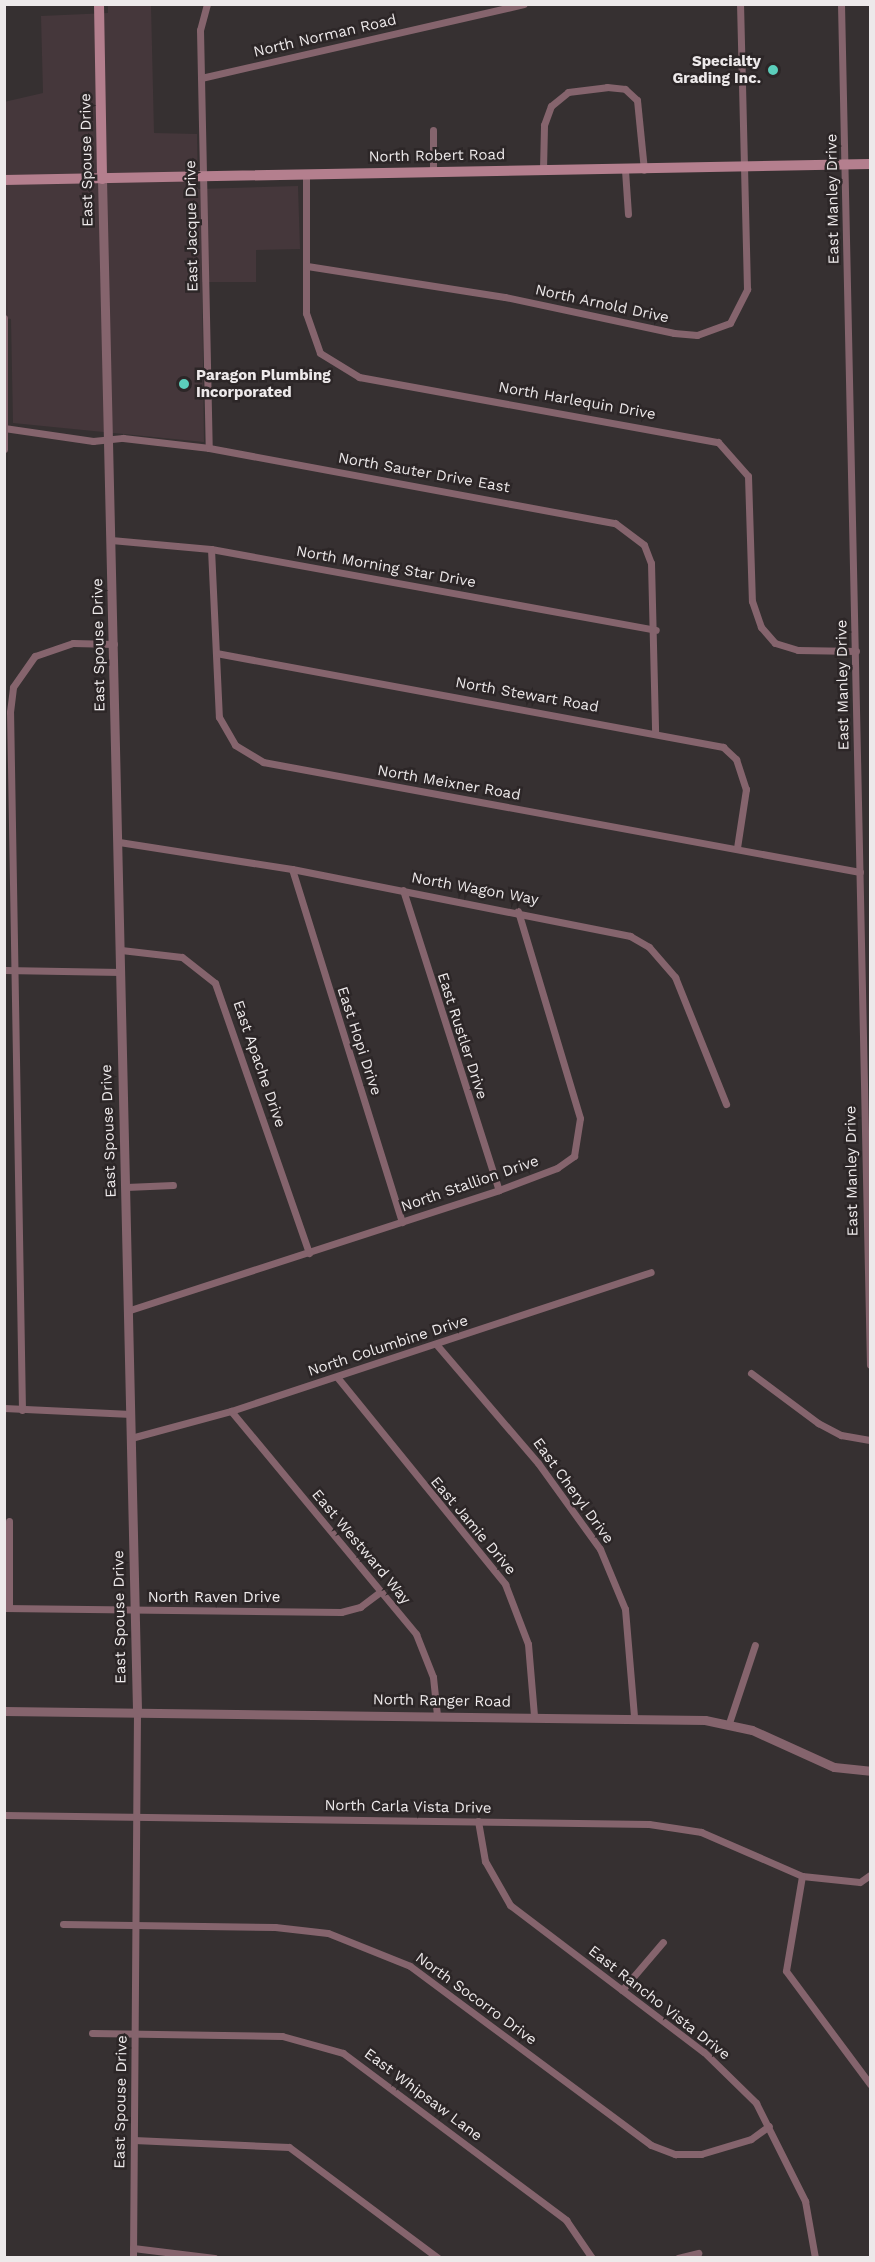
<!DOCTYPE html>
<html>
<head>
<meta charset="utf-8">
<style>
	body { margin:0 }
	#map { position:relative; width:875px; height:2262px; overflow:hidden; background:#363031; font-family:"Work Sans",sans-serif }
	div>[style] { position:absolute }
	.built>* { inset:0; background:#45373b }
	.minor>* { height:7px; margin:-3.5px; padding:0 3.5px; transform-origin:3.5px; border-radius:3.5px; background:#85646d }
	.tertiary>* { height:9px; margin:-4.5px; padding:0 4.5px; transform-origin:4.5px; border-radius:4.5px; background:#85646d }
	.secondary>* { height:10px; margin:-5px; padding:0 5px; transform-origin:5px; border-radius:5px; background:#b47f8e }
	.dots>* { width:16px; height:16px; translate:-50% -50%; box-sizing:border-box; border:3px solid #2c2627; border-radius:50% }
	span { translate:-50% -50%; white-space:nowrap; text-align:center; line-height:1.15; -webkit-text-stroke:5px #2c2627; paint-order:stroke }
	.street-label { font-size:15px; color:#ede9ea }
	.poi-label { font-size:15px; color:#ede9ea; font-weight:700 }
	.right { translate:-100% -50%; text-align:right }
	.left { translate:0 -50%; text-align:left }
	.frame { position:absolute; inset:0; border:6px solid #ede9ea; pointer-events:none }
</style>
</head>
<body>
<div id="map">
	<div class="built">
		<i style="clip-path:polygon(108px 5px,151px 5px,154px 133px,197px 134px,198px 189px,298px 186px,300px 249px,256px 250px,256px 282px,202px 282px,204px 442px,13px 423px,11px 319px,4px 318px,4px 102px,43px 93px,41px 16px,108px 13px)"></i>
	</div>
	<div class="minor">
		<i style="left:207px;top:4px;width:27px;rotate:105deg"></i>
		<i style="left:200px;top:30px;width:418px;rotate:88.8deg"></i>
		<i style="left:841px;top:4px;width:1361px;rotate:88.78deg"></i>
		<i style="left:201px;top:78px;width:331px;rotate:-12.9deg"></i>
		<i style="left:433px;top:170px;width:40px;rotate:-90deg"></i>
		<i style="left:543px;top:170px;width:45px;rotate:-88.7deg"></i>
		<i style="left:544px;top:125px;width:20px;rotate:-70deg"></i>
		<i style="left:551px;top:106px;width:22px;rotate:-39deg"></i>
		<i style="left:568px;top:92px;width:39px;rotate:-7deg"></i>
		<i style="left:607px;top:87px;width:18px;rotate:6deg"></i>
		<i style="left:625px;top:89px;width:16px;rotate:43deg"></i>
		<i style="left:637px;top:100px;width:70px;rotate:84.3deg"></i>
		<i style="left:625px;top:170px;width:44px;rotate:86.1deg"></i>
		<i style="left:306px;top:173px;width:140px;rotate:90deg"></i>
		<i style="left:306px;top:313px;width:42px;rotate:70.7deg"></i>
		<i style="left:320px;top:353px;width:46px;rotate:31.6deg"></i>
		<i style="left:359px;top:377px;width:365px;rotate:10.3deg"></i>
		<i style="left:718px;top:442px;width:45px;rotate:48.6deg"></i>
		<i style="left:748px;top:476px;width:125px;rotate:88.2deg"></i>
		<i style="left:752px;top:601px;width:28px;rotate:71deg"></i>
		<i style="left:761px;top:627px;width:21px;rotate:49deg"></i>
		<i style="left:775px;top:643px;width:24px;rotate:17deg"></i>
		<i style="left:798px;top:650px;width:58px;rotate:1deg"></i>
		<i style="left:307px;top:266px;width:200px;rotate:8.9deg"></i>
		<i style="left:505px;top:297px;width:173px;rotate:12deg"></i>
		<i style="left:674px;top:333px;width:23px;rotate:5deg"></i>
		<i style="left:697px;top:335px;width:35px;rotate:-20deg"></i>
		<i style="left:730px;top:323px;width:38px;rotate:-63deg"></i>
		<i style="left:747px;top:289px;width:285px;rotate:-91.4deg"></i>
		<i style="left:4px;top:318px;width:131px;rotate:90deg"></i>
		<i style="left:4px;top:428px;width:90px;rotate:8.3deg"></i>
		<i style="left:93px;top:441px;width:30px;rotate:-6deg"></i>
		<i style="left:123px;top:438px;width:87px;rotate:6.6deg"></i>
		<i style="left:209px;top:448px;width:413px;rotate:10.5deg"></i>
		<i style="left:615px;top:523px;width:36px;rotate:37deg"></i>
		<i style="left:644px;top:545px;width:19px;rotate:69deg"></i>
		<i style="left:651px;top:563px;width:169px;rotate:88.6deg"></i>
		<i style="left:111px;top:540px;width:100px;rotate:5.1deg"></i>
		<i style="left:211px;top:549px;width:452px;rotate:10.3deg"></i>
		<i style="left:211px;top:549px;width:168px;rotate:87.3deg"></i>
		<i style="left:219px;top:717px;width:32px;rotate:60deg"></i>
		<i style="left:235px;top:745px;width:33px;rotate:31deg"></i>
		<i style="left:263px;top:762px;width:607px;rotate:10.44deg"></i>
		<i style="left:216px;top:653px;width:516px;rotate:10.5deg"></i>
		<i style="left:723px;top:747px;width:18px;rotate:43deg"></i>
		<i style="left:736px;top:759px;width:32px;rotate:72deg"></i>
		<i style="left:746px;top:789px;width:60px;rotate:98.7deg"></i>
		<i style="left:119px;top:842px;width:175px;rotate:8.9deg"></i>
		<i style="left:292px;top:869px;width:345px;rotate:11.2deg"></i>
		<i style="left:630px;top:936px;width:22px;rotate:30deg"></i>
		<i style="left:649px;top:947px;width:40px;rotate:49deg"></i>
		<i style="left:675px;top:977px;width:137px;rotate:68.1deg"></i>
		<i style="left:292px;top:869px;width:370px;rotate:72.7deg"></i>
		<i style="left:403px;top:890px;width:315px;rotate:72.3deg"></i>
		<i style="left:121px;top:950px;width:61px;rotate:6.5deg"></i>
		<i style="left:182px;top:957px;width:42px;rotate:38.2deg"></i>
		<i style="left:215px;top:983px;width:286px;rotate:70.8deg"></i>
		<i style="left:4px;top:970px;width:117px;rotate:1deg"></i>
		<i style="left:126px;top:1187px;width:47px;rotate:-2.4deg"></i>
		<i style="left:130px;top:1310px;width:388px;rotate:-18deg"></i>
		<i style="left:499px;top:1190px;width:62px;rotate:-20.8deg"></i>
		<i style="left:557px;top:1168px;width:21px;rotate:-35deg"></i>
		<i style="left:574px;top:1156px;width:38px;rotate:-81deg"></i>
		<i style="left:580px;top:1118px;width:216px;rotate:-106.7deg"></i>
		<i style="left:436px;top:1344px;width:157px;rotate:49.4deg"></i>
		<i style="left:538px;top:1463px;width:106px;rotate:54.2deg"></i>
		<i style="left:600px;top:1549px;width:65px;rotate:67.4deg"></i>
		<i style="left:625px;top:1609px;width:108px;rotate:85.2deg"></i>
		<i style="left:751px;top:1373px;width:84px;rotate:36.7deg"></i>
		<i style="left:818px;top:1423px;width:26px;rotate:28deg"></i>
		<i style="left:841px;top:1435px;width:29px;rotate:10deg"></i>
		<i style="left:337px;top:1377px;width:267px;rotate:50.9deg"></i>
		<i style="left:505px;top:1584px;width:64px;rotate:69deg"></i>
		<i style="left:528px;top:1644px;width:72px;rotate:85.2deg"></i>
		<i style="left:4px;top:1408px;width:127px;rotate:2.7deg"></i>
		<i style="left:22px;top:1410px;width:698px;rotate:-90.98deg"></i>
		<i style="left:10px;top:712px;width:25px;rotate:-83deg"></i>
		<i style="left:13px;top:687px;width:38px;rotate:-55deg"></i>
		<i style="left:35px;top:656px;width:40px;rotate:-18.9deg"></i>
		<i style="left:73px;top:643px;width:41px;rotate:1.4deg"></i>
		<i style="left:231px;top:1411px;width:290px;rotate:50.3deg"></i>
		<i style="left:416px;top:1634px;width:46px;rotate:68.4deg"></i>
		<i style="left:433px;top:1677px;width:39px;rotate:84deg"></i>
		<i style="left:131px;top:1438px;width:104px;rotate:-15.1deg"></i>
		<i style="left:231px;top:1411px;width:442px;rotate:-18.3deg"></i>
		<i style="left:4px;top:1608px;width:337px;rotate:0.7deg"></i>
		<i style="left:341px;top:1612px;width:20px;rotate:-15deg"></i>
		<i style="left:360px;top:1607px;width:26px;rotate:-37deg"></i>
		<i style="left:9px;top:1608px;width:87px;rotate:-90deg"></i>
		<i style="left:729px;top:1723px;width:82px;rotate:-71.6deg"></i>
		<i style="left:4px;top:1815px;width:645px;rotate:0.8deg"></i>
		<i style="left:649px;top:1824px;width:53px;rotate:8.7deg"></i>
		<i style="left:701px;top:1832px;width:110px;rotate:23.5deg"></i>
		<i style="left:802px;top:1876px;width:58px;rotate:5.9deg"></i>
		<i style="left:860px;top:1882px;width:12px;rotate:-35deg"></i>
		<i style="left:478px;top:1821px;width:41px;rotate:80.1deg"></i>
		<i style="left:485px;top:1861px;width:51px;rotate:60.4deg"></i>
		<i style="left:510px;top:1905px;width:243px;rotate:37.2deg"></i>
		<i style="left:704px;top:2052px;width:73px;rotate:44.4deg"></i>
		<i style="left:756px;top:2103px;width:110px;rotate:63.4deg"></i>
		<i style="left:805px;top:2201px;width:58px;rotate:80deg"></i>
		<i style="left:802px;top:1876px;width:96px;rotate:99.6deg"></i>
		<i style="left:786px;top:1971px;width:141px;rotate:53.4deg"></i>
		<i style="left:63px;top:1924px;width:212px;rotate:0.8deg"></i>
		<i style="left:275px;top:1927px;width:53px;rotate:6.5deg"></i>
		<i style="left:328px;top:1933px;width:88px;rotate:21.9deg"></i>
		<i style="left:410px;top:1966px;width:300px;rotate:36.6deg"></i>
		<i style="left:651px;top:2145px;width:26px;rotate:21deg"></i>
		<i style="left:675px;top:2154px;width:26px"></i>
		<i style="left:701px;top:2154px;width:52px;rotate:-16.7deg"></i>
		<i style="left:751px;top:2139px;width:22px;rotate:-36deg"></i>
		<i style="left:622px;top:1990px;width:63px;rotate:-49.5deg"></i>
		<i style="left:92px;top:2033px;width:190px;rotate:0.9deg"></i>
		<i style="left:282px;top:2036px;width:63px;rotate:15.6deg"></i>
		<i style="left:343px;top:2053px;width:279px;rotate:36.8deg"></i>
		<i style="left:566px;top:2220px;width:46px;rotate:55.6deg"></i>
		<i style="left:134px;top:2140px;width:155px;rotate:2.6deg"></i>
		<i style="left:289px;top:2147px;width:186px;rotate:36.7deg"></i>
		<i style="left:133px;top:2248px;width:82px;rotate:7deg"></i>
		<i style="left:133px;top:2258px;width:545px;rotate:-89.58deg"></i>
		<i style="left:678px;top:2258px;width:21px;rotate:-14deg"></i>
	</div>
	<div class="tertiary">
		<i style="left:102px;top:179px;width:1534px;rotate:88.69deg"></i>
		<i style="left:4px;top:1711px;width:701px;rotate:0.74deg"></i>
		<i style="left:705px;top:1720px;width:48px;rotate:12deg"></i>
		<i style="left:752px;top:1730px;width:90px;rotate:24.3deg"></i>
		<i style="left:834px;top:1767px;width:36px;rotate:6deg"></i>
	</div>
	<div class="secondary">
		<i style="left:99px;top:4px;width:175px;rotate:89deg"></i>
		<i style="left:4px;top:180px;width:866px;rotate:-1.06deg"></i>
	</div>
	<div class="dots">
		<i style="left:773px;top:70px;background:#5bcebb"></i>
		<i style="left:184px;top:384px;background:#5bcebb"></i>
	</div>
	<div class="street-label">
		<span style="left:325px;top:36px;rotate:-13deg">North Norman Road</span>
		<span style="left:437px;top:156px;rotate:-1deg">North Robert Road</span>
		<span style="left:87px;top:160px;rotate:-91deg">East Spouse Drive</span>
		<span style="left:833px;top:199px;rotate:-91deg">East Manley Drive</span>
		<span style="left:192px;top:226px;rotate:-91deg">East Jacque Drive</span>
		<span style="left:602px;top:304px;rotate:12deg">North Arnold Drive</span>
		<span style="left:577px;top:401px;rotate:10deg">North Harlequin Drive</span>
		<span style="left:424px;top:473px;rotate:10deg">North Sauter Drive East</span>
		<span style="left:386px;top:567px;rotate:10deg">North Morning Star Drive</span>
		<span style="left:99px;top:645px;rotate:-91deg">East Spouse Drive</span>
		<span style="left:843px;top:685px;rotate:-91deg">East Manley Drive</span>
		<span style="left:527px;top:695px;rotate:10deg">North Stewart Road</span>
		<span style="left:449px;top:783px;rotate:10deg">North Meixner Road</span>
		<span style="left:475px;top:889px;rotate:10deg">North Wagon Way</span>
		<span style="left:462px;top:1036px;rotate:72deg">East Rustler Drive</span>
		<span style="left:359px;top:1041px;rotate:72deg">East Hopi Drive</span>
		<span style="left:259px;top:1064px;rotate:71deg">East Apache Drive</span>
		<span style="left:109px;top:1131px;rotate:-92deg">East Spouse Drive</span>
		<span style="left:852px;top:1171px;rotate:-91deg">East Manley Drive</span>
		<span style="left:470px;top:1184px;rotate:-19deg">North Stallion Drive</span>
		<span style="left:388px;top:1346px;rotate:-18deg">North Columbine Drive</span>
		<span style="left:573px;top:1491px;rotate:54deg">East Cheryl Drive</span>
		<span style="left:473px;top:1526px;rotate:50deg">East Jamie Drive</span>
		<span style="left:361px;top:1547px;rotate:50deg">East Westward Way</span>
		<span style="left:214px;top:1598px">North Raven Drive</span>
		<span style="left:120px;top:1617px;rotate:-91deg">East Spouse Drive</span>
		<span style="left:442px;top:1701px;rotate:1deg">North Ranger Road</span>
		<span style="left:408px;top:1807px;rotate:1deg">North Carla Vista Drive</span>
		<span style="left:476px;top:1999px;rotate:36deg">North Socorro Drive</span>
		<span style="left:659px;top:2003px;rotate:38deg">East Rancho Vista Drive</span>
		<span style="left:423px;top:2095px;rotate:37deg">East Whipsaw Lane</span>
		<span style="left:121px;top:2102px;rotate:-89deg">East Spouse Drive</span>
	</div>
	<div class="poi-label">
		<span class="right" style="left:761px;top:70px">Specialty<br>Grading Inc.</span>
		<span class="left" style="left:196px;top:384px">Paragon Plumbing<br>Incorporated</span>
	</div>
	<div class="frame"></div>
</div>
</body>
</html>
